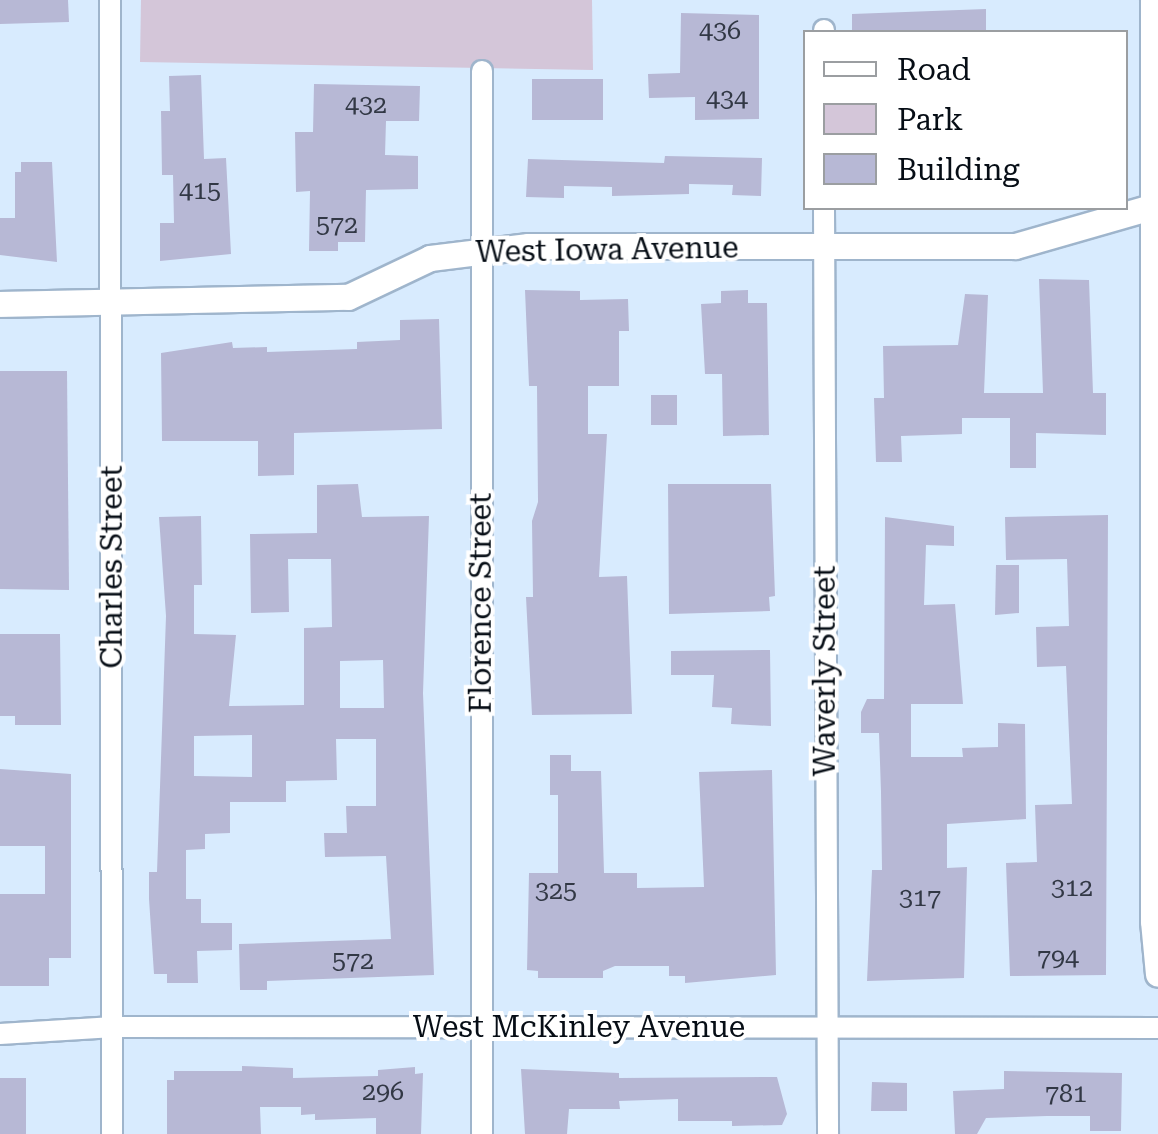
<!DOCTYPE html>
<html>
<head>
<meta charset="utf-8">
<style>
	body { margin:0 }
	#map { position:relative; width:1158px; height:1134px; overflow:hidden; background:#d8ebfe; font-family:"Roboto Serif",serif }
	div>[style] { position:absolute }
	.green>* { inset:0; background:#d4c6d9 }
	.building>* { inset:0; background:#b7b8d5 }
	.roads { filter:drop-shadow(2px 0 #9fb5cc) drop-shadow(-2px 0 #9fb5cc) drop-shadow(0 2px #9fb5cc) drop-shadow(0 -2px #9fb5cc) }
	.minor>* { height:20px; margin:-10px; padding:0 10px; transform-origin:10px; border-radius:10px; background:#fff }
	.tertiary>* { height:25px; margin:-12.5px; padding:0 12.5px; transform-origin:12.5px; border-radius:12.5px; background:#fff }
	span { translate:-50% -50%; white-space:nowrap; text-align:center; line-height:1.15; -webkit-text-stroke:8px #fff; paint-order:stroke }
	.number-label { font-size:25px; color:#323845 }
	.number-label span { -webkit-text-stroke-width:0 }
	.street-label { font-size:30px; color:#060d15 }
	.legend { position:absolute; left:803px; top:30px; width:325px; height:180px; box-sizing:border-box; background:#fff; border:2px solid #9b9ea1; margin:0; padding:12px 18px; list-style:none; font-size:30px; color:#060d15 }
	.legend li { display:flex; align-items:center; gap:20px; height:50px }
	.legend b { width:50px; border:2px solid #9b9ea1 }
</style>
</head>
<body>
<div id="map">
	<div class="green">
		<i style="clip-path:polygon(141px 0,592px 0,593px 70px,140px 62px)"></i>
	</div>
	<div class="building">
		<i style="clip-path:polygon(0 0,68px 0,69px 22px,0 24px)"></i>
		<i style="clip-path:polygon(986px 9px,986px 32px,852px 32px,852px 14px)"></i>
		<i style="clip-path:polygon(681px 13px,759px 15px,759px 119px,695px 120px,695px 97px,649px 98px,648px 74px,680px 73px)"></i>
		<i style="clip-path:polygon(201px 75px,204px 159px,226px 158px,231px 254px,160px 261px,160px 223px,174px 223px,173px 175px,162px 175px,161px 111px,170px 111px,169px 76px)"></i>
		<i style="clip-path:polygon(532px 79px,603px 79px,603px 120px,532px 120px)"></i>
		<i style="clip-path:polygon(314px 84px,420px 86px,419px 121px,386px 121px,385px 155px,418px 156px,418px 189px,366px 190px,365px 242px,338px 242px,338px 251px,309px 251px,310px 191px,296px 192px,295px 132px,313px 132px)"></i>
		<i style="clip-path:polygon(665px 156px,762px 158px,761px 196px,732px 195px,733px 185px,689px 184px,689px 194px,612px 196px,612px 187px,564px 186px,564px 198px,526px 197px,528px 159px,664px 163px)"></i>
		<i style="clip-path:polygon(21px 162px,52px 162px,57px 262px,0 255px,0 218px,15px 218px,15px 172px,21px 172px)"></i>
		<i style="clip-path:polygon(1039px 279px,1089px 280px,1093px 393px,1106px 393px,1106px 435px,1036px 433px,1036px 468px,1010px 468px,1010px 418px,962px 418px,962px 434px,901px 436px,902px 462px,876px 462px,874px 398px,884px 398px,883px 346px,958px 345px,965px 294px,988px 295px,984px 393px,1043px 393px)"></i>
		<i style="clip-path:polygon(525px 290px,580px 291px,580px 300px,628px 299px,629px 331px,619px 331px,619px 386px,588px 386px,588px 434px,607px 434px,599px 577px,627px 576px,632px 714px,532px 715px,526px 597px,533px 597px,532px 521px,538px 502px,537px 386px,529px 386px)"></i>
		<i style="clip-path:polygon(748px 290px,748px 303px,767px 303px,769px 435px,723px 436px,722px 374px,705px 374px,701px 304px,721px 303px,721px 291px)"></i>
		<i style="clip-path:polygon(439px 319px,442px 429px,294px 433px,294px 475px,258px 476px,258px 441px,162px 441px,161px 353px,232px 342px,233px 348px,267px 347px,267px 352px,357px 349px,357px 342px,400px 340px,400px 320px)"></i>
		<i style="clip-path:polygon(0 371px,67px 371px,69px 590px,0 589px)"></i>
		<i style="clip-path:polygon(651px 395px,677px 395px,677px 425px,651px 425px)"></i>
		<i style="clip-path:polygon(evenodd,358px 484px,362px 517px,429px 516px,423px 693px,434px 975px,267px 981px,267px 990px,240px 990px,239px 944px,391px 939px,386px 856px,325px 857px,324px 833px,347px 833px,346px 806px,376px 806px,376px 739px,336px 739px,337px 780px,286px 781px,286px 802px,230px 802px,230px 833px,205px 834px,205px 849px,186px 850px,186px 899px,201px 899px,201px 923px,232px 923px,232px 950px,197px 951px,198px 983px,167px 983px,167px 974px,154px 974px,149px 899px,149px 872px,157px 872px,166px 616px,159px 517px,201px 516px,202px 585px,194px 585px,194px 634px,236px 635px,229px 706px,304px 705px,304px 628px,332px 627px,331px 559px,288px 559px,289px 612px,251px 613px,250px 534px,317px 533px,317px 485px,358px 484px,383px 660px,384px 708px,340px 708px,340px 661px,383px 660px,358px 484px,252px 735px,252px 777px,194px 776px,194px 736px,252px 735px)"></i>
		<i style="clip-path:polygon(668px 484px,771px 484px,775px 596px,769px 597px,770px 611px,669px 614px)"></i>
		<i style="clip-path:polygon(1108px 515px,1106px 975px,1010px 976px,1006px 863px,1037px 862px,1035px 805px,1072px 804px,1066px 666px,1037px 667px,1036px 627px,1069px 626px,1067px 559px,1006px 560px,1005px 517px)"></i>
		<i style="clip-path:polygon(885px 517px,954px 526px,954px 546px,926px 545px,924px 605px,955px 604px,963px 704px,911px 704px,911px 757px,963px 757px,962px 748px,998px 747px,998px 723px,1025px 724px,1026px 819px,947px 824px,947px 868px,967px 867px,964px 978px,867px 981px,872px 870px,882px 870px,881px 792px,879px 733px,861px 733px,861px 712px,867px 699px,884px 699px)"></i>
		<i style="clip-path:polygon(996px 565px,1019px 565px,1019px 613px,995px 615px)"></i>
		<i style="clip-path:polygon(0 634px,60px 634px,61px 725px,15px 725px,15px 716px,0 716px)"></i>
		<i style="clip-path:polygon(770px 650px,771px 726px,731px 724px,732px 708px,712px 707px,714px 675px,671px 675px,671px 651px)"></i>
		<i style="clip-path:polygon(550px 755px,571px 755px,571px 771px,601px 771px,604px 873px,637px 873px,637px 888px,704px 887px,699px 772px,772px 770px,776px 975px,685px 983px,685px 976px,669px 976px,669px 966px,615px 966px,603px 971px,603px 978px,538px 978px,538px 971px,527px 970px,529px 873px,558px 873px,558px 795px,550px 795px)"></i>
		<i style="clip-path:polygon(0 769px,71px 774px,71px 958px,49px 958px,49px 986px,0 986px,0 894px,45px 894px,45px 846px,0 846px)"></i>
		<i style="clip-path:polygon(242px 1066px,293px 1068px,293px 1078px,378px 1076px,378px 1070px,415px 1067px,415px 1074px,423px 1073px,421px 1134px,376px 1134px,376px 1118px,315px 1120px,315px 1114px,301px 1115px,301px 1107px,260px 1107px,261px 1134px,167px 1134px,167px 1080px,174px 1080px,174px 1071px,242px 1071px)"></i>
		<i style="clip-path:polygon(521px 1069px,619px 1073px,619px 1078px,777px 1077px,787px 1114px,782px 1125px,732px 1126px,732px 1121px,678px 1121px,678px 1099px,619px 1101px,620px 1109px,569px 1109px,567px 1134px,525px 1134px)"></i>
		<i style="clip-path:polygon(1004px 1071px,1122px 1073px,1121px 1131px,1090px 1131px,1090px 1116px,1047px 1116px,986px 1118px,977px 1134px,955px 1134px,953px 1091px,1004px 1089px)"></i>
		<i style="clip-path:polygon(0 1078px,26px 1078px,26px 1134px,0 1134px)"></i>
		<i style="clip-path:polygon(872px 1082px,907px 1083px,907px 1111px,871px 1111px)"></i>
	</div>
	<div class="roads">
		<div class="minor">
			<i style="left:110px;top:0;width:1134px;rotate:89.9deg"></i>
			<i style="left:824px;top:32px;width:2px;rotate:-90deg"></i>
			<i style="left:482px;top:71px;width:1063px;rotate:90deg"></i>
			<i style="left:824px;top:208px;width:926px;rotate:89.75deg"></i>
			<i style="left:0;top:1034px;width:114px;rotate:-3.5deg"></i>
			<i style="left:114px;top:1027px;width:1044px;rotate:0.05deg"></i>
		</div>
		<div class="tertiary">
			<i style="left:1153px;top:0;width:921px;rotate:90deg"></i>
			<i style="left:1153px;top:921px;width:53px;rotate:84.6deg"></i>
			<i style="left:0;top:304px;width:348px;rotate:-1.2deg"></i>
			<i style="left:348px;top:297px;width:91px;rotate:-25.4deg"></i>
			<i style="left:430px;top:258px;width:99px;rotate:-7deg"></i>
			<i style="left:528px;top:246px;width:487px"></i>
			<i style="left:1015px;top:246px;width:149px;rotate:-16deg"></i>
		</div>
	</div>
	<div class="number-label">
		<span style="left:720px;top:31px">436</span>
		<span style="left:727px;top:99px">434</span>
		<span style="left:366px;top:105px">432</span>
		<span style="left:200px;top:191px">415</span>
		<span style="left:337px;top:225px">572</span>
		<span style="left:1072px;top:888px">312</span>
		<span style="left:556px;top:891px">325</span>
		<span style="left:920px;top:898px">317</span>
		<span style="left:1058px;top:958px">794</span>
		<span style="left:353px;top:961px">572</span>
		<span style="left:383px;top:1092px">296</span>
		<span style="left:1066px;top:1094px">781</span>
	</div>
	<div class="street-label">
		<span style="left:607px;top:250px;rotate:-1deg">West Iowa Avenue</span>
		<span style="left:112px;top:567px;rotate:-90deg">Charles Street</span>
		<span style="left:481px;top:603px;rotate:-90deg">Florence Street</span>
		<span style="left:825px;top:671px;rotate:-90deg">Waverly Street</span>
		<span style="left:579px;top:1027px">West McKinley Avenue</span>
	</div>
	<ul class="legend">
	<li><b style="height:12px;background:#fff"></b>Road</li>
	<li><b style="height:28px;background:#d4c6d9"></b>Park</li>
	<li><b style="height:28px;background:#b7b8d5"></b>Building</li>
	</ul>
</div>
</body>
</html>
